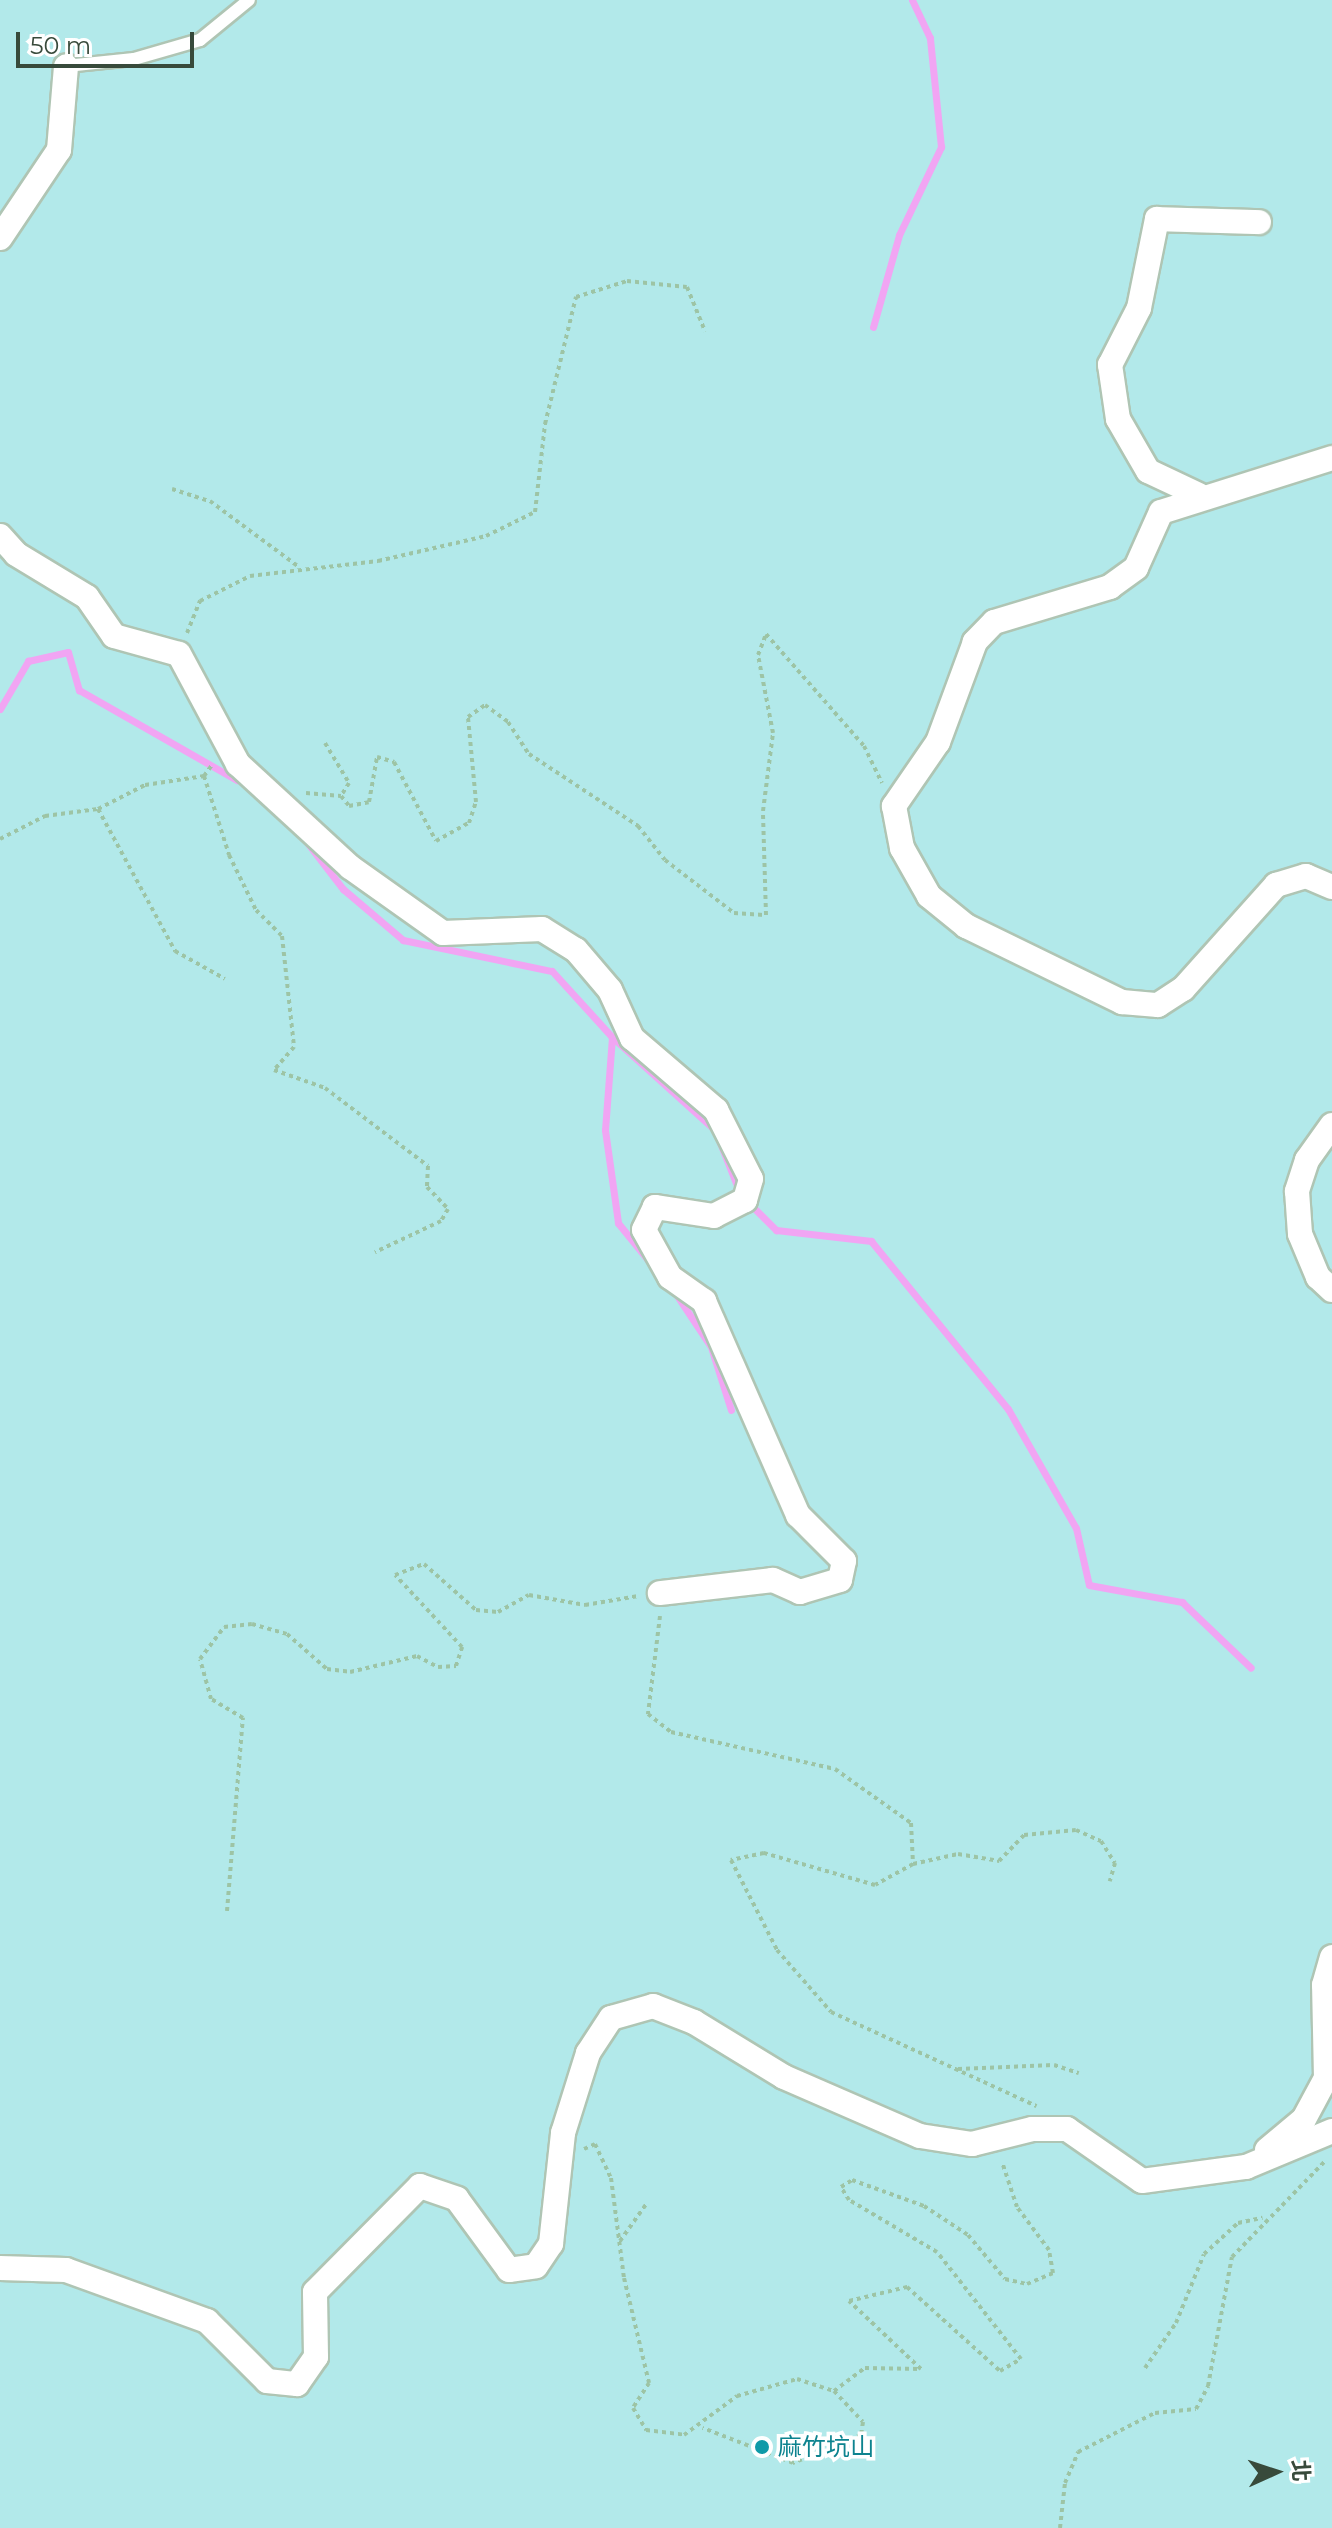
<!DOCTYPE html>
<html>
<head>
<meta charset="utf-8">
<style>
	body { margin:0 }
	#map { position:relative; width:1332px; height:2528px; overflow:hidden; background:#eaf5ed; font-family:Montserrat,"Noto Sans TC",sans-serif }
	div>[style] { position:absolute }
	.green>* { inset:0; background:#b2e9ea }
	.stream>* { height:7px; margin:-3.5px; padding:0 3.5px; transform-origin:3.5px; border-radius:3.5px; background:#f1a5f3 }
	.path>* { height:4px; margin-top:-2px; transform-origin:0; background:repeating-linear-gradient(90deg,#9dc4a5 0 4px,transparent 0 8px) }
	.roads { filter:drop-shadow(2px 0 #afc5b4) drop-shadow(-2px 0 #afc5b4) drop-shadow(0 2px #afc5b4) drop-shadow(0 -2px #afc5b4) }
	.service>* { height:12px; margin:-6px; padding:0 6px; transform-origin:6px; border-radius:6px; background:#fff }
	.minor>* { height:24px; margin:-12px; padding:0 12px; transform-origin:12px; border-radius:12px; background:#fff }
	.dots>* { width:22px; height:22px; translate:-50% -50%; box-sizing:border-box; border:4px solid #fff; border-radius:50% }
	span { translate:-50% -50%; white-space:nowrap; text-align:center; line-height:1.15; -webkit-text-stroke:7px #fff; paint-order:stroke }
	.culture-label { font-size:24px; color:#0d838f }
	.left { translate:0 -50%; text-align:left }
	.north { position:absolute; left:1236px; top:2432px; width:80px; height:80px; -webkit-text-stroke:6px #fff; paint-order:stroke; rotate:87deg; font-size:22px; font-weight:700; line-height:32px; text-align:center; color:#384a3b }
	.north::after { content:''; display:block; margin:auto; width:28px; height:36px; background:#384a3b; clip-path:polygon(50% 0,100% 100%,50% 72%,0 100%) }
	.scale { position:absolute; left:16px; top:32px; width:178px; height:36px; box-sizing:border-box; border:4px solid #384a3b; border-top:0; padding-left:10px; font-size:24px; line-height:28px; white-space:nowrap; color:#384a3b; -webkit-text-stroke:6px #fff; paint-order:stroke }
</style>
</head>
<body>
<div id="map">
	<div class="green">
		<i style="clip-path:polygon(0 0,1332px 0,1332px 2528px,0 2528px)"></i>
	</div>
	<div class="stream">
		<i style="left:873px;top:327px;width:96px;rotate:-74.2deg"></i>
		<i style="left:899px;top:235px;width:98px;rotate:-64.5deg"></i>
		<i style="left:941px;top:147px;width:110px;rotate:-95.8deg"></i>
		<i style="left:930px;top:38px;width:42px;rotate:-115.3deg"></i>
		<i style="left:0;top:709px;width:56px;rotate:-59.7deg"></i>
		<i style="left:28px;top:661px;width:41px;rotate:-12.7deg"></i>
		<i style="left:68px;top:652px;width:40px;rotate:74deg"></i>
		<i style="left:79px;top:690px;width:182px;rotate:29.7deg"></i>
		<i style="left:306px;top:841px;width:61px;rotate:52.4deg"></i>
		<i style="left:343px;top:889px;width:79px;rotate:40.4deg"></i>
		<i style="left:403px;top:940px;width:152px;rotate:11.8deg"></i>
		<i style="left:552px;top:971px;width:89px;rotate:47.7deg"></i>
		<i style="left:612px;top:1037px;width:139px;rotate:42.1deg"></i>
		<i style="left:715px;top:1130px;width:68px;rotate:68.4deg"></i>
		<i style="left:612px;top:1037px;width:93px;rotate:94.3deg"></i>
		<i style="left:605px;top:1130px;width:94px;rotate:82deg"></i>
		<i style="left:618px;top:1223px;width:48px;rotate:51deg"></i>
		<i style="left:748px;top:1202px;width:40px;rotate:45deg"></i>
		<i style="left:776px;top:1230px;width:96px;rotate:6.6deg"></i>
		<i style="left:871px;top:1241px;width:217px;rotate:50.8deg"></i>
		<i style="left:1008px;top:1409px;width:137px;rotate:60.3deg"></i>
		<i style="left:1076px;top:1528px;width:58px;rotate:77.2deg"></i>
		<i style="left:1089px;top:1585px;width:95px;rotate:10.4deg"></i>
		<i style="left:1182px;top:1602px;width:95px;rotate:43.7deg"></i>
		<i style="left:674px;top:1291px;width:67px;rotate:56.5deg"></i>
		<i style="left:711px;top:1347px;width:66px;rotate:72.4deg"></i>
	</div>
	<div class="path">
		<i style="left:172px;top:489px;width:40px;rotate:18deg"></i>
		<i style="left:210px;top:501px;width:111px;rotate:36.6deg"></i>
		<i style="left:187px;top:633px;width:35px;rotate:-68deg"></i>
		<i style="left:200px;top:601px;width:56px;rotate:-26.6deg"></i>
		<i style="left:250px;top:576px;width:129px;rotate:-6.7deg"></i>
		<i style="left:378px;top:561px;width:111px;rotate:-13deg"></i>
		<i style="left:486px;top:536px;width:55px;rotate:-26.1deg"></i>
		<i style="left:535px;top:512px;width:89px;rotate:-83.5deg"></i>
		<i style="left:545px;top:424px;width:131px;rotate:-76.3deg"></i>
		<i style="left:576px;top:297px;width:53px;rotate:-17.4deg"></i>
		<i style="left:627px;top:281px;width:60px;rotate:5.7deg"></i>
		<i style="left:687px;top:287px;width:48px;rotate:67.8deg"></i>
		<i style="left:325px;top:743px;width:47px;rotate:59deg"></i>
		<i style="left:349px;top:783px;width:15px;rotate:122deg"></i>
		<i style="left:204px;top:776px;width:83px;rotate:72.4deg"></i>
		<i style="left:229px;top:855px;width:61px;rotate:63.9deg"></i>
		<i style="left:256px;top:910px;width:37px;rotate:45deg"></i>
		<i style="left:282px;top:936px;width:112px;rotate:83.8deg"></i>
		<i style="left:294px;top:1047px;width:30px;rotate:131deg"></i>
		<i style="left:274px;top:1070px;width:54px;rotate:19.4deg"></i>
		<i style="left:325px;top:1088px;width:129px;rotate:37.1deg"></i>
		<i style="left:428px;top:1166px;width:21px;rotate:93deg"></i>
		<i style="left:427px;top:1187px;width:30px;rotate:46deg"></i>
		<i style="left:448px;top:1209px;width:14px;rotate:120deg"></i>
		<i style="left:441px;top:1221px;width:73px;rotate:154.8deg"></i>
		<i style="left:306px;top:793px;width:35px;rotate:5deg"></i>
		<i style="left:341px;top:796px;width:13px;rotate:51deg"></i>
		<i style="left:349px;top:806px;width:20px;rotate:-11deg"></i>
		<i style="left:369px;top:802px;width:46px;rotate:-79.9deg"></i>
		<i style="left:377px;top:757px;width:18px;rotate:16deg"></i>
		<i style="left:394px;top:762px;width:89px;rotate:62deg"></i>
		<i style="left:436px;top:841px;width:38px;rotate:-29deg"></i>
		<i style="left:469px;top:823px;width:22px;rotate:-72deg"></i>
		<i style="left:476px;top:802px;width:85px;rotate:-95.4deg"></i>
		<i style="left:468px;top:717px;width:21px;rotate:-35deg"></i>
		<i style="left:485px;top:705px;width:29px;rotate:36deg"></i>
		<i style="left:508px;top:722px;width:38px;rotate:57deg"></i>
		<i style="left:529px;top:754px;width:131px;rotate:33.4deg"></i>
		<i style="left:638px;top:826px;width:43px;rotate:51.5deg"></i>
		<i style="left:665px;top:860px;width:87px;rotate:37.5deg"></i>
		<i style="left:734px;top:913px;width:32px;rotate:4deg"></i>
		<i style="left:766px;top:915px;width:104px;rotate:-91.7deg"></i>
		<i style="left:763px;top:811px;width:79px;rotate:-82.7deg"></i>
		<i style="left:773px;top:733px;width:79px;rotate:-100.9deg"></i>
		<i style="left:758px;top:655px;width:22px;rotate:-69deg"></i>
		<i style="left:766px;top:634px;width:149px;rotate:48.8deg"></i>
		<i style="left:864px;top:746px;width:41px;rotate:64.1deg"></i>
		<i style="left:98px;top:809px;width:162px;rotate:61.5deg"></i>
		<i style="left:175px;top:951px;width:57px;rotate:29.2deg"></i>
		<i style="left:0;top:839px;width:51px;rotate:-27.1deg"></i>
		<i style="left:45px;top:816px;width:53px;rotate:-7.5deg"></i>
		<i style="left:98px;top:809px;width:53px;rotate:-27.1deg"></i>
		<i style="left:145px;top:785px;width:60px;rotate:-8.7deg"></i>
		<i style="left:204px;top:776px;width:14px;rotate:-54deg"></i>
		<i style="left:660px;top:1616px;width:99px;rotate:97deg"></i>
		<i style="left:648px;top:1714px;width:29px;rotate:38deg"></i>
		<i style="left:671px;top:1732px;width:168px;rotate:12.7deg"></i>
		<i style="left:835px;top:1769px;width:93px;rotate:35.4deg"></i>
		<i style="left:911px;top:1823px;width:41px;rotate:87.2deg"></i>
		<i style="left:913px;top:1864px;width:43px;rotate:151.1deg"></i>
		<i style="left:875px;top:1885px;width:116px;rotate:-163.9deg"></i>
		<i style="left:764px;top:1853px;width:34px;rotate:168deg"></i>
		<i style="left:731px;top:1860px;width:101px;rotate:62.9deg"></i>
		<i style="left:777px;top:1950px;width:82px;rotate:48.9deg"></i>
		<i style="left:831px;top:2012px;width:226px;rotate:24.6deg"></i>
		<i style="left:913px;top:1864px;width:46px;rotate:-12.5deg"></i>
		<i style="left:958px;top:1854px;width:42px;rotate:9.7deg"></i>
		<i style="left:999px;top:1861px;width:36px;rotate:-46deg"></i>
		<i style="left:1024px;top:1835px;width:52px;rotate:-5.5deg"></i>
		<i style="left:1076px;top:1830px;width:27px;rotate:24deg"></i>
		<i style="left:1101px;top:1841px;width:26px;rotate:58deg"></i>
		<i style="left:1115px;top:1863px;width:19px;rotate:106deg"></i>
		<i style="left:227px;top:1911px;width:194px;rotate:-85.3deg"></i>
		<i style="left:243px;top:1718px;width:37px;rotate:-149deg"></i>
		<i style="left:211px;top:1699px;width:41px;rotate:-105.4deg"></i>
		<i style="left:200px;top:1659px;width:40px;rotate:-53deg"></i>
		<i style="left:224px;top:1627px;width:28px;rotate:-6deg"></i>
		<i style="left:252px;top:1624px;width:36px;rotate:16deg"></i>
		<i style="left:287px;top:1634px;width:53px;rotate:41.2deg"></i>
		<i style="left:327px;top:1669px;width:23px;rotate:7deg"></i>
		<i style="left:350px;top:1672px;width:69px;rotate:-13.4deg"></i>
		<i style="left:417px;top:1656px;width:24px;rotate:28deg"></i>
		<i style="left:438px;top:1667px;width:18px;rotate:-3deg"></i>
		<i style="left:456px;top:1666px;width:20px;rotate:-72deg"></i>
		<i style="left:462px;top:1647px;width:98px;rotate:-132.9deg"></i>
		<i style="left:395px;top:1575px;width:31px;rotate:-21deg"></i>
		<i style="left:424px;top:1564px;width:69px;rotate:41.5deg"></i>
		<i style="left:476px;top:1610px;width:22px;rotate:5deg"></i>
		<i style="left:498px;top:1612px;width:35px;rotate:-29deg"></i>
		<i style="left:529px;top:1595px;width:57px;rotate:10.1deg"></i>
		<i style="left:585px;top:1605px;width:54px;rotate:-9.6deg"></i>
		<i style="left:958px;top:2069px;width:96px;rotate:-2.4deg"></i>
		<i style="left:1054px;top:2065px;width:26px;rotate:18deg"></i>
		<i style="left:584px;top:2149px;width:12px;rotate:-24deg"></i>
		<i style="left:595px;top:2144px;width:38px;rotate:65deg"></i>
		<i style="left:611px;top:2178px;width:101px;rotate:82.6deg"></i>
		<i style="left:624px;top:2278px;width:108px;rotate:76.6deg"></i>
		<i style="left:649px;top:2383px;width:30px;rotate:123deg"></i>
		<i style="left:633px;top:2408px;width:26px;rotate:59deg"></i>
		<i style="left:646px;top:2430px;width:38px;rotate:7deg"></i>
		<i style="left:684px;top:2435px;width:66px;rotate:-36.3deg"></i>
		<i style="left:737px;top:2396px;width:62px;rotate:-15.8deg"></i>
		<i style="left:797px;top:2379px;width:39px;rotate:18deg"></i>
		<i style="left:834px;top:2391px;width:42px;rotate:46.9deg"></i>
		<i style="left:863px;top:2422px;width:13px;rotate:99deg"></i>
		<i style="left:861px;top:2435px;width:74px;rotate:157.6deg"></i>
		<i style="left:793px;top:2463px;width:97px;rotate:-158.7deg"></i>
		<i style="left:620px;top:2241px;width:47px;rotate:-54.6deg"></i>
		<i style="left:1145px;top:2368px;width:55px;rotate:-55.4deg"></i>
		<i style="left:1176px;top:2323px;width:74px;rotate:-67.9deg"></i>
		<i style="left:1204px;top:2254px;width:46px;rotate:-42.4deg"></i>
		<i style="left:1238px;top:2223px;width:25px;rotate:-12deg"></i>
		<i style="left:834px;top:2391px;width:39px;rotate:-37deg"></i>
		<i style="left:865px;top:2368px;width:56px;rotate:1deg"></i>
		<i style="left:921px;top:2369px;width:99px;rotate:-136.6deg"></i>
		<i style="left:849px;top:2301px;width:60px;rotate:-13.6deg"></i>
		<i style="left:907px;top:2287px;width:125px;rotate:42.1deg"></i>
		<i style="left:1000px;top:2371px;width:24px;rotate:-30deg"></i>
		<i style="left:1021px;top:2359px;width:136px;rotate:-128.1deg"></i>
		<i style="left:937px;top:2252px;width:102px;rotate:-149.4deg"></i>
		<i style="left:849px;top:2200px;width:15px;rotate:-122deg"></i>
		<i style="left:841px;top:2187px;width:13px;rotate:-32deg"></i>
		<i style="left:852px;top:2180px;width:77px;rotate:19.9deg"></i>
		<i style="left:924px;top:2206px;width:53px;rotate:33.4deg"></i>
		<i style="left:968px;top:2235px;width:57px;rotate:49.9deg"></i>
		<i style="left:1005px;top:2279px;width:23px;rotate:13deg"></i>
		<i style="left:1027px;top:2284px;width:28px;rotate:-23deg"></i>
		<i style="left:1053px;top:2273px;width:23px;rotate:-100deg"></i>
		<i style="left:1049px;top:2250px;width:54px;rotate:-126.7deg"></i>
		<i style="left:1017px;top:2207px;width:47px;rotate:-108.4deg"></i>
		<i style="left:1060px;top:2528px;width:45px;rotate:-83.7deg"></i>
		<i style="left:1065px;top:2483px;width:34px;rotate:-67deg"></i>
		<i style="left:1078px;top:2452px;width:86px;rotate:-26.9deg"></i>
		<i style="left:1155px;top:2413px;width:41px;rotate:-5.6deg"></i>
		<i style="left:1196px;top:2409px;width:26px;rotate:-62deg"></i>
		<i style="left:1208px;top:2386px;width:131px;rotate:-79.5deg"></i>
		<i style="left:1232px;top:2257px;width:134px;rotate:-45.9deg"></i>
	</div>
	<div class="roads">
		<div class="service">
			<i style="left:66px;top:66px;width:68px;rotate:-5.9deg"></i>
			<i style="left:134px;top:59px;width:69px;rotate:-16.1deg"></i>
			<i style="left:200px;top:40px;width:63px;rotate:-39.2deg"></i>
		</div>
		<div class="minor">
			<i style="left:0;top:238px;width:106px;rotate:-56.2deg"></i>
			<i style="left:59px;top:150px;width:84px;rotate:-85.2deg"></i>
			<i style="left:1332px;top:458px;width:179px;rotate:162.5deg"></i>
			<i style="left:1161px;top:512px;width:61px;rotate:114.1deg"></i>
			<i style="left:1136px;top:568px;width:32px;rotate:144deg"></i>
			<i style="left:1110px;top:587px;width:121px;rotate:163.2deg"></i>
			<i style="left:994px;top:622px;width:28px;rotate:134deg"></i>
			<i style="left:975px;top:642px;width:107px;rotate:110.3deg"></i>
			<i style="left:938px;top:742px;width:78px;rotate:124.5deg"></i>
			<i style="left:894px;top:806px;width:43px;rotate:79.2deg"></i>
			<i style="left:902px;top:848px;width:55px;rotate:60.6deg"></i>
			<i style="left:929px;top:896px;width:48px;rotate:39deg"></i>
			<i style="left:966px;top:926px;width:174px;rotate:26deg"></i>
			<i style="left:1122px;top:1002px;width:36px;rotate:5deg"></i>
			<i style="left:1158px;top:1005px;width:30px;rotate:-33deg"></i>
			<i style="left:1183px;top:989px;width:140px;rotate:-48.2deg"></i>
			<i style="left:1276px;top:885px;width:31px;rotate:-17deg"></i>
			<i style="left:1306px;top:876px;width:28px;rotate:23deg"></i>
			<i style="left:1199px;top:495px;width:56px;rotate:-154.8deg"></i>
			<i style="left:1148px;top:471px;width:60px;rotate:-120deg"></i>
			<i style="left:1118px;top:419px;width:55px;rotate:-98.4deg"></i>
			<i style="left:1110px;top:365px;width:64px;rotate:-63deg"></i>
			<i style="left:1139px;top:308px;width:91px;rotate:-78.6deg"></i>
			<i style="left:1157px;top:219px;width:102px;rotate:1.7deg"></i>
			<i style="left:0;top:536px;width:24px;rotate:48deg"></i>
			<i style="left:16px;top:554px;width:83px;rotate:31.2deg"></i>
			<i style="left:87px;top:597px;width:47px;rotate:55.3deg"></i>
			<i style="left:114px;top:636px;width:67px;rotate:15.5deg"></i>
			<i style="left:179px;top:654px;width:125px;rotate:61.8deg"></i>
			<i style="left:238px;top:764px;width:152px;rotate:42.6deg"></i>
			<i style="left:350px;top:867px;width:114px;rotate:35.4deg"></i>
			<i style="left:443px;top:933px;width:99px;rotate:-2.3deg"></i>
			<i style="left:542px;top:929px;width:40px;rotate:32deg"></i>
			<i style="left:576px;top:950px;width:52px;rotate:49.6deg"></i>
			<i style="left:610px;top:990px;width:53px;rotate:65.4deg"></i>
			<i style="left:632px;top:1038px;width:111px;rotate:40.6deg"></i>
			<i style="left:716px;top:1110px;width:77px;rotate:63.1deg"></i>
			<i style="left:751px;top:1179px;width:22px;rotate:106deg"></i>
			<i style="left:745px;top:1200px;width:35px;rotate:153deg"></i>
			<i style="left:714px;top:1216px;width:60px;rotate:-171.3deg"></i>
			<i style="left:655px;top:1207px;width:25px;rotate:116deg"></i>
			<i style="left:644px;top:1230px;width:54px;rotate:61deg"></i>
			<i style="left:670px;top:1277px;width:42px;rotate:35.2deg"></i>
			<i style="left:704px;top:1301px;width:234px;rotate:66.3deg"></i>
			<i style="left:798px;top:1515px;width:65px;rotate:45deg"></i>
			<i style="left:844px;top:1561px;width:19px;rotate:102deg"></i>
			<i style="left:840px;top:1580px;width:42px;rotate:163.3deg"></i>
			<i style="left:800px;top:1592px;width:30px;rotate:-156deg"></i>
			<i style="left:773px;top:1580px;width:114px;rotate:173.4deg"></i>
			<i style="left:1332px;top:1125px;width:43px;rotate:125.5deg"></i>
			<i style="left:1307px;top:1160px;width:33px;rotate:108deg"></i>
			<i style="left:1297px;top:1191px;width:43px;rotate:86deg"></i>
			<i style="left:1300px;top:1234px;width:47px;rotate:67.3deg"></i>
			<i style="left:1318px;top:1277px;width:19px;rotate:43deg"></i>
			<i style="left:1267px;top:2150px;width:48px;rotate:-40deg"></i>
			<i style="left:1304px;top:2119px;width:47px;rotate:-61.8deg"></i>
			<i style="left:1326px;top:2078px;width:93px;rotate:-91.2deg"></i>
			<i style="left:1324px;top:1985px;width:29px;rotate:-74deg"></i>
			<i style="left:0;top:2268px;width:66px;rotate:1.7deg"></i>
			<i style="left:66px;top:2270px;width:150px;rotate:19.9deg"></i>
			<i style="left:207px;top:2321px;width:85px;rotate:45deg"></i>
			<i style="left:267px;top:2381px;width:30px;rotate:6deg"></i>
			<i style="left:297px;top:2384px;width:33px;rotate:-55deg"></i>
			<i style="left:316px;top:2357px;width:65px;rotate:-90.9deg"></i>
			<i style="left:315px;top:2292px;width:149px;rotate:-45.3deg"></i>
			<i style="left:420px;top:2186px;width:39px;rotate:19deg"></i>
			<i style="left:457px;top:2199px;width:88px;rotate:53.8deg"></i>
			<i style="left:509px;top:2270px;width:27px;rotate:-8deg"></i>
			<i style="left:536px;top:2266px;width:27px;rotate:-56deg"></i>
			<i style="left:551px;top:2244px;width:112px;rotate:-83.8deg"></i>
			<i style="left:563px;top:2133px;width:84px;rotate:-72.6deg"></i>
			<i style="left:588px;top:2053px;width:42px;rotate:-56.7deg"></i>
			<i style="left:611px;top:2018px;width:44px;rotate:-15.9deg"></i>
			<i style="left:653px;top:2006px;width:44px;rotate:21.3deg"></i>
			<i style="left:694px;top:2022px;width:105px;rotate:31.4deg"></i>
			<i style="left:784px;top:2077px;width:148px;rotate:23.5deg"></i>
			<i style="left:920px;top:2136px;width:53px;rotate:8.7deg"></i>
			<i style="left:972px;top:2144px;width:62px;rotate:-14deg"></i>
			<i style="left:1032px;top:2129px;width:35px"></i>
			<i style="left:1067px;top:2129px;width:91px;rotate:34.7deg"></i>
			<i style="left:1142px;top:2181px;width:105px;rotate:-7.7deg"></i>
			<i style="left:1246px;top:2167px;width:93px;rotate:-22.7deg"></i>
		</div>
	</div>
	<div class="dots">
		<i style="left:762px;top:2447px;background:#0f9aa8"></i>
	</div>
	<div class="culture-label">
		<span class="left" style="left:778px;top:2447px">麻竹坑山</span>
	</div>
	<div class="north">北</div>
	<div class="scale">50 m</div>
</div>
</body>
</html>
